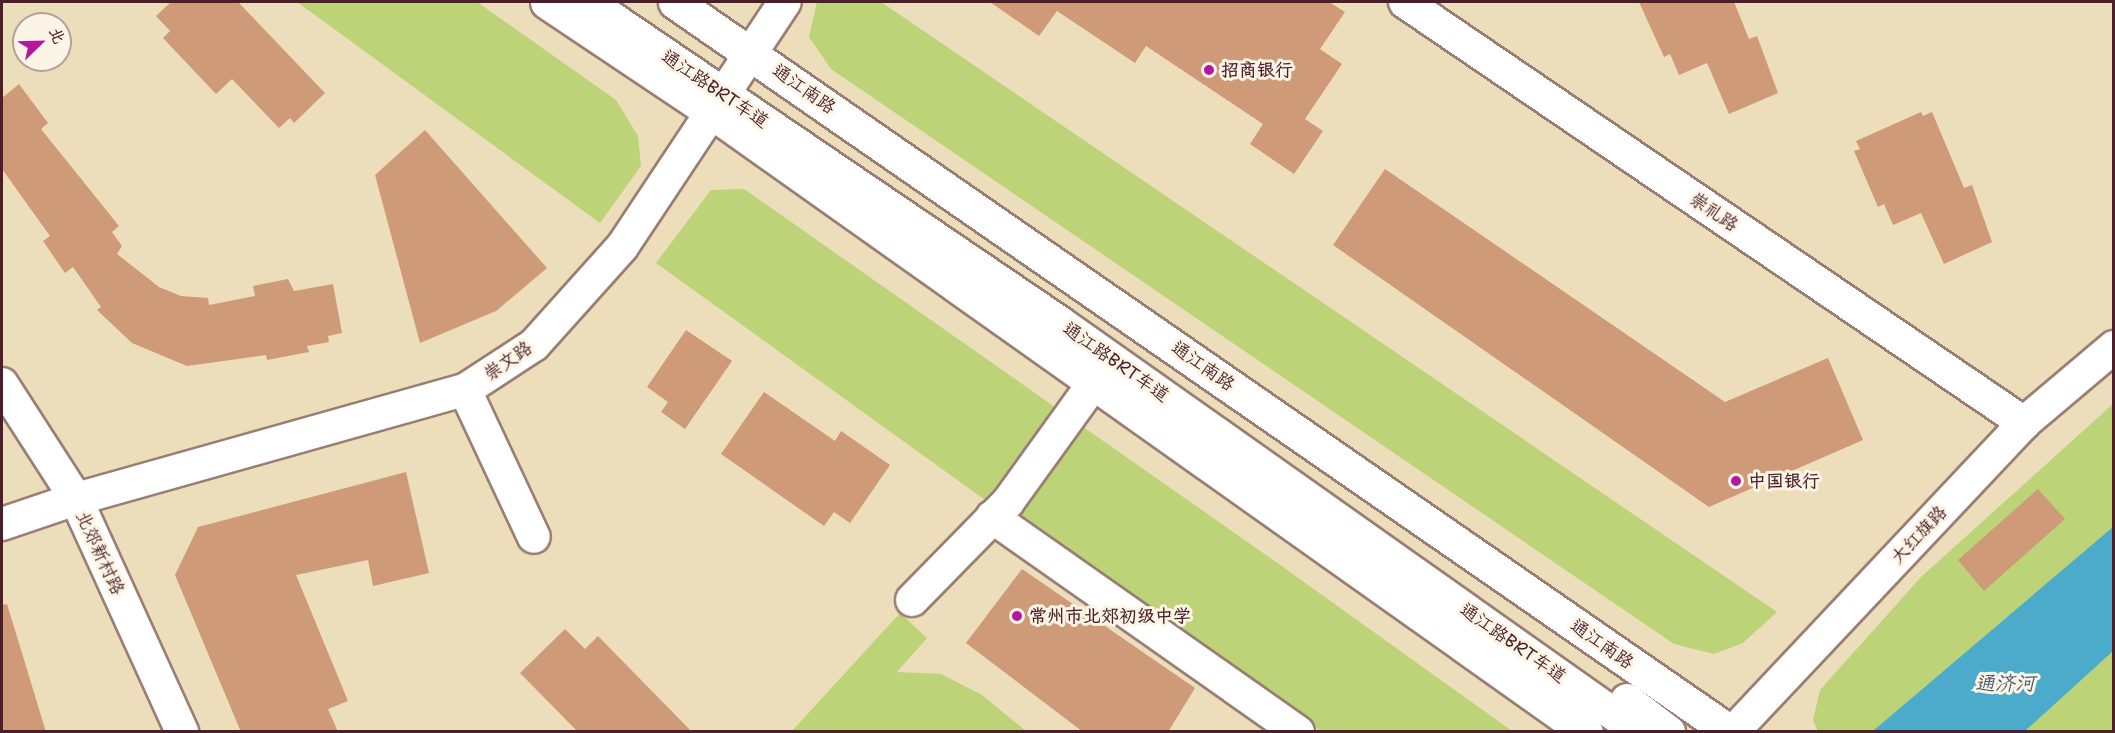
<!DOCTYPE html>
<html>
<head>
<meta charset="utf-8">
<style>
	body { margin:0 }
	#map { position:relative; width:2115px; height:733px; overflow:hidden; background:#ecdebb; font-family:"Shantell Sans","LXGW WenKai TC",sans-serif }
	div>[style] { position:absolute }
	.green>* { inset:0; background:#bcd378 }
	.water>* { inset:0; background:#4cabcb }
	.building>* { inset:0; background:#ce9a78 }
	.roads { filter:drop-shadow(2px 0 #9b7e73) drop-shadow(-2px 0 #9b7e73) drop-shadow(0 2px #9b7e73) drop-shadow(0 -2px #9b7e73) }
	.minor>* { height:32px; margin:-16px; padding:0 16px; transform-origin:16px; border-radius:16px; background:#fff }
	.major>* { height:33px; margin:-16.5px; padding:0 16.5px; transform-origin:16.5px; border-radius:16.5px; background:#fff }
	.dots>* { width:16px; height:16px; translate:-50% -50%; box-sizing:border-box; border:3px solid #fcf5e5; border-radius:50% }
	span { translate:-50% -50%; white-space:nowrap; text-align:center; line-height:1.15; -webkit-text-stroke:6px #fcf5e5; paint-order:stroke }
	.poi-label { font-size:18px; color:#4a1f2b; font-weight:700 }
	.left { translate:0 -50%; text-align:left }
	.street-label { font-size:18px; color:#4a1f2b }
	.water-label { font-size:20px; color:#4b576b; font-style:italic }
	.frame { position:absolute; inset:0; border:3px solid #4a1f2b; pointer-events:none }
	.north { position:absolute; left:12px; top:12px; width:60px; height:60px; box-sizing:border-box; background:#fcf5e5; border:2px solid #b59f9b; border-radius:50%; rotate:67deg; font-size:16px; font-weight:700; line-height:24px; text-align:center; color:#4a1f2b }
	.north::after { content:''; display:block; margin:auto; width:21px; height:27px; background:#b5179e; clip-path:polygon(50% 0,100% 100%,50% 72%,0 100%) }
</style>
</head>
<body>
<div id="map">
	<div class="green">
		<i style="clip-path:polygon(297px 2px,477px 2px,616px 100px,638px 136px,641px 166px,600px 223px)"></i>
		<i style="clip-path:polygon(817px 2px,881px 2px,1777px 612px,1743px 643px,1714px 654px,1674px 644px,831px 69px,809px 37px)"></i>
		<i style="clip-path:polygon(744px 189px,1276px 562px,1512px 731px,1321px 731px,985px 500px,656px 263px,711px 190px)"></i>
		<i style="clip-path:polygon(2113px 404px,2113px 731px,1818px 732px,1813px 720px,1820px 690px,1921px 577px)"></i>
		<i style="clip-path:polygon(900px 613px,927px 638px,897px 672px,941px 674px,982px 695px,1026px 731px,792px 731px)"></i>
	</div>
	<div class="water">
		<i style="clip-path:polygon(2113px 527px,2113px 651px,2025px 731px,1873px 731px)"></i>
	</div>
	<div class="building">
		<i style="clip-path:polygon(171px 2px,238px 2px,325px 93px,294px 123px,290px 118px,279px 128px,232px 79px,216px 94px,163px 38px,170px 31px,156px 16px)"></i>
		<i style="clip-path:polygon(990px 2px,1329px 2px,1345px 12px,1320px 49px,1342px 64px,1305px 119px,1323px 131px,1294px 174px,1250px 144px,1263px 124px,1146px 46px,1135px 63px,1057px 11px,1039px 36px)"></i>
		<i style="clip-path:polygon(1639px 2px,1734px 2px,1749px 39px,1757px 36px,1778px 93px,1729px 114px,1707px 63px,1679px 75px,1670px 54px,1664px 57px)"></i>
		<i style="clip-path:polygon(19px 84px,48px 123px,41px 129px,119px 226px,112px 232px,122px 246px,117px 254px,159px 287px,181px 296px,208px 298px,209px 305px,255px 296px,253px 286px,288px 279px,294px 291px,333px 284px,342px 333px,328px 336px,329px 342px,307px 346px,309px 352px,267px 360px,266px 355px,187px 366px,132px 343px,97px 310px,101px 307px,73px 267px,65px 273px,43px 241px,50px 236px,2px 169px,2px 98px)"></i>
		<i style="clip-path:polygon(1921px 112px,1923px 116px,1932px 112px,1964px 188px,1972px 185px,1992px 242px,1944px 264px,1921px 213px,1893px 225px,1884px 204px,1878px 207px,1854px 151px,1860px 149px,1856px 141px)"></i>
		<i style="clip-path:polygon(425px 130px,547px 268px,496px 311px,420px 343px,375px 175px)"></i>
		<i style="clip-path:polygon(1385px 169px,1725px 402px,1828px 358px,1863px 440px,1709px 507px,1333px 245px)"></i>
		<i style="clip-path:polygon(686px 330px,732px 361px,685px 429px,661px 412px,668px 402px,647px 387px)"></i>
		<i style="clip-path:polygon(764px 392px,835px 441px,841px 431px,890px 465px,850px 523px,834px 512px,824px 526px,721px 454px)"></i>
		<i style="clip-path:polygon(406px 472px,429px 573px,373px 586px,368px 560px,296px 575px,348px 701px,328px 709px,338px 732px,241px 732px,175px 575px,198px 527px)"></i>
		<i style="clip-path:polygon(2038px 489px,2065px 519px,1984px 591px,1958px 560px)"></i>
		<i style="clip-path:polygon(1022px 569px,1195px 688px,1168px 732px,1083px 732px,966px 643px)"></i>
		<i style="clip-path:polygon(7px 604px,46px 732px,2px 732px,2px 605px)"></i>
		<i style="clip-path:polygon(565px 629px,585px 649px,598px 636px,692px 732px,578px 732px,520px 673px)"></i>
	</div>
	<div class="roads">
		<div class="minor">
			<i style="left:588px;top:2px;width:569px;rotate:34.19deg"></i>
			<i style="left:1059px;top:322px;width:710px;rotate:35.26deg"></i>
			<i style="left:1405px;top:2px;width:749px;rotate:34.22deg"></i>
			<i style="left:2px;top:384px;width:137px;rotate:57.2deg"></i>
			<i style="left:76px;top:499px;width:256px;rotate:65.5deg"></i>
			<i style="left:465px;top:390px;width:162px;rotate:64.9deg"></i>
			<i style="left:992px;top:517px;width:374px;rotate:35.1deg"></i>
			<i style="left:2px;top:524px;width:78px;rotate:-18.7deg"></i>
			<i style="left:76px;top:499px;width:404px;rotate:-15.7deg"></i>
			<i style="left:465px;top:390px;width:82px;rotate:-33.1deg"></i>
			<i style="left:534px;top:345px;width:132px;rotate:-48.1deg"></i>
			<i style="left:622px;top:247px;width:294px;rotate:-56.4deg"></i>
			<i style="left:912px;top:600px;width:137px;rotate:-45.6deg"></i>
			<i style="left:1008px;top:502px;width:145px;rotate:-54.2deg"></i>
			<i style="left:1627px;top:700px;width:53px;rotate:37.3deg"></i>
			<i style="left:1733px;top:732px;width:424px;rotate:-46.7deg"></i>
			<i style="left:2024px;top:423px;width:118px;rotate:-40.2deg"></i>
		</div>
		<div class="major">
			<i style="left:547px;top:2px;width:200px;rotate:33.8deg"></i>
			<i style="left:713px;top:113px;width:1070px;rotate:35.34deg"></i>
			<i style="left:675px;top:2px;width:1283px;rotate:34.68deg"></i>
		</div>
	</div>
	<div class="dots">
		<i style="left:1209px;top:70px;background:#b5179e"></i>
		<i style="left:1736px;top:481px;background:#b5179e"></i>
		<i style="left:1017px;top:616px;background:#b5179e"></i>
	</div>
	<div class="poi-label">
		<span class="left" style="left:1221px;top:70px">招商银行</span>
		<span class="left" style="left:1748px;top:481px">中国银行</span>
		<span class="left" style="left:1029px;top:616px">常州市北郊初级中学</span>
	</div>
	<div class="street-label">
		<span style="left:715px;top:89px;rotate:34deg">通江路BRT车道</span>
		<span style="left:804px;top:89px;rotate:35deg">通江南路</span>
		<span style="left:1714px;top:212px;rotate:34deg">崇礼路</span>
		<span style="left:508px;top:361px;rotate:-35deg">崇文路</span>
		<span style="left:1116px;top:362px;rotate:35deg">通江路BRT车道</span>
		<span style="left:1203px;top:366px;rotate:35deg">通江南路</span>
		<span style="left:1919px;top:535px;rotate:-47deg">大红旗路</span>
		<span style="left:100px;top:553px;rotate:65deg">北郊新村路</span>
		<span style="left:1513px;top:643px;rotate:35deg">通江路BRT车道</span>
		<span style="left:1602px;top:644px;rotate:35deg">通江南路</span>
	</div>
	<div class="water-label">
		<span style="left:2005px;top:683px">通济河</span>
	</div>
	<div class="frame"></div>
	<div class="north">北</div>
</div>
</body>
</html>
